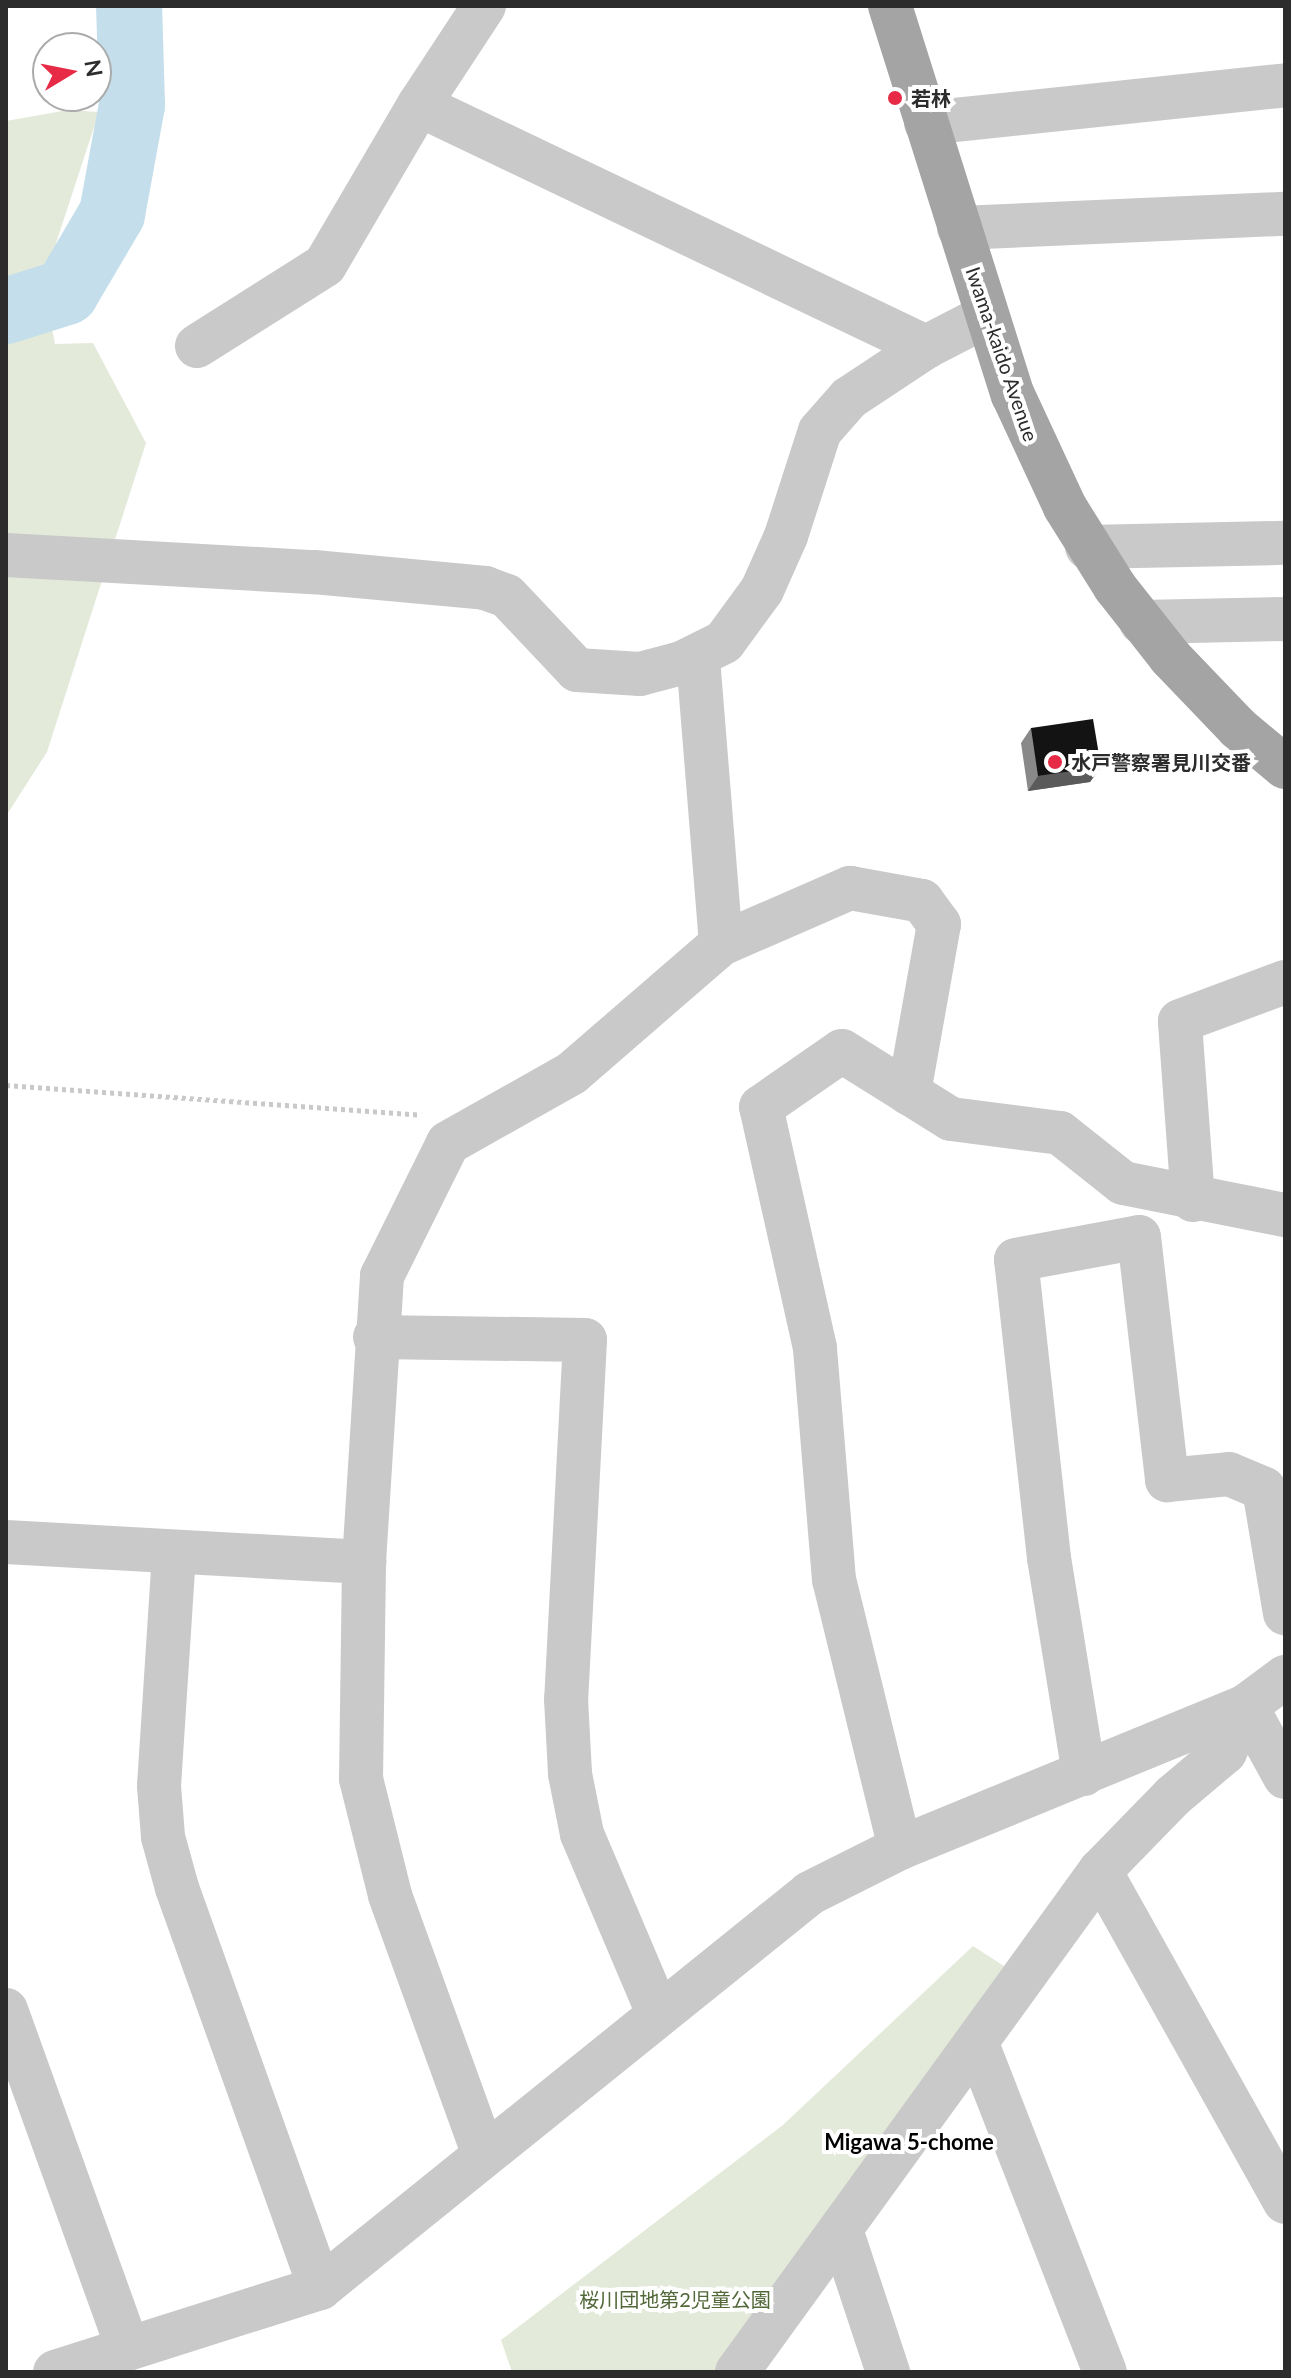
<!DOCTYPE html>
<html>
<head>
<meta charset="utf-8">
<style>
	body { margin:0 }
	#map { position:relative; width:1291px; height:2378px; overflow:hidden; background:#fff; font-family:Lato,"Noto Sans JP",sans-serif }
	div>[style] { position:absolute }
	.green>* { inset:0; background:#e3ead9 }
	.river>* { height:66px; margin:-33px; padding:0 33px; transform-origin:33px; border-radius:33px; background:#c4dfeb }
	.path>* { height:5px; margin-top:-2.5px; transform-origin:0; background:repeating-linear-gradient(90deg,#c9c9c9 0 4px,transparent 0 8px) }
	.minor>* { height:44px; margin:-22px; padding:0 22px; transform-origin:22px; border-radius:22px; background:#c9c9c9 }
	.major>* { height:44px; margin:-22px; padding:0 22px; transform-origin:22px; border-radius:22px; background:#a4a4a4 }
	.wall>* { inset:0; background:#898989 }
	.shaded-wall>* { inset:0; background:#5a5a5a }
	.building>* { inset:0; background:#131313 }
	.dots>* { width:22px; height:22px; translate:-50% -50%; box-sizing:border-box; border:4px solid #fff; border-radius:50% }
	span { translate:-50% -50%; white-space:nowrap; text-align:center; line-height:1.15; -webkit-text-stroke:8px #fff; paint-order:stroke }
	.poi-label { font-size:20px; color:#2c2c2c; font-weight:700 }
	.left { translate:0 -50%; text-align:left }
	.street-label { font-size:20px; color:#2c2c2c }
	.park-label { font-size:20px; color:#526839 }
	.neighbourhood-label { font-size:22px; color:#000; font-weight:700 }
	.frame { position:absolute; inset:0; border:8px solid #2c2c2c; pointer-events:none }
	.north { position:absolute; left:32px; top:32px; width:80px; height:80px; box-sizing:border-box; background:#fff; border:2px solid #ababab; border-radius:50%; rotate:80deg; font-size:22px; font-weight:700; line-height:32px; text-align:center; color:#2c2c2c }
	.north::after { content:''; display:block; margin:auto; width:28px; height:36px; background:#e72a45; clip-path:polygon(50% 0,100% 100%,50% 72%,0 100%) }
</style>
</head>
<body>
<div id="map">
	<div class="green">
		<i style="clip-path:polygon(68px 110px,99px 112px,43px 283px,55px 344px,93px 343px,146px 443px,47px 752px,6px 816px,6px 121px)"></i>
		<i style="clip-path:polygon(973px 1946px,1004px 1966px,714px 2372px,512px 2372px,501px 2340px,783px 2125px)"></i>
	</div>
	<div class="river">
		<i style="left:6px;top:311px;width:63px;rotate:-17.6deg"></i>
		<i style="left:66px;top:292px;width:91px;rotate:-59.5deg"></i>
		<i style="left:112px;top:214px;width:111px;rotate:-79.6deg"></i>
		<i style="left:132px;top:105px;width:99px;rotate:-91.7deg"></i>
	</div>
	<div class="path">
		<i style="left:6px;top:1085px;width:416px;rotate:4.1deg"></i>
	</div>
	<div class="minor">
		<i style="left:484px;top:6px;width:118px;rotate:123.3deg"></i>
		<i style="left:419px;top:105px;width:562px;rotate:25.52deg"></i>
		<i style="left:926px;top:123px;width:361px;rotate:-6deg"></i>
		<i style="left:959px;top:228px;width:326px;rotate:-2.5deg"></i>
		<i style="left:197px;top:346px;width:151px;rotate:-32.3deg"></i>
		<i style="left:325px;top:265px;width:186px;rotate:-59.6deg"></i>
		<i style="left:1087px;top:547px;width:198px;rotate:-1.2deg"></i>
		<i style="left:6px;top:555px;width:308px;rotate:3.2deg"></i>
		<i style="left:314px;top:572px;width:172px;rotate:5.3deg"></i>
		<i style="left:485px;top:588px;width:23px;rotate:20deg"></i>
		<i style="left:507px;top:596px;width:102px;rotate:46.6deg"></i>
		<i style="left:577px;top:670px;width:63px;rotate:3.6deg"></i>
		<i style="left:640px;top:674px;width:43px;rotate:-14.7deg"></i>
		<i style="left:682px;top:663px;width:47px;rotate:-26.6deg"></i>
		<i style="left:724px;top:642px;width:64px;rotate:-53.8deg"></i>
		<i style="left:762px;top:590px;width:59px;rotate:-66deg"></i>
		<i style="left:786px;top:536px;width:110px;rotate:-72.1deg"></i>
		<i style="left:820px;top:431px;width:44px;rotate:-48.7deg"></i>
		<i style="left:849px;top:398px;width:92px;rotate:-33.5deg"></i>
		<i style="left:926px;top:347px;width:68px;rotate:-27.3deg"></i>
		<i style="left:1141px;top:622px;width:144px;rotate:-1.2deg"></i>
		<i style="left:721px;top:944px;width:141px;rotate:-23.5deg"></i>
		<i style="left:850px;top:888px;width:73px;rotate:10.2deg"></i>
		<i style="left:922px;top:901px;width:29px;rotate:54deg"></i>
		<i style="left:939px;top:924px;width:172px;rotate:100.1deg"></i>
		<i style="left:1193px;top:1200px;width:179px;rotate:-94.2deg"></i>
		<i style="left:1180px;top:1021px;width:112px;rotate:-20.4deg"></i>
		<i style="left:375px;top:1337px;width:210px;rotate:0.8deg"></i>
		<i style="left:585px;top:1340px;width:360px;rotate:93deg"></i>
		<i style="left:566px;top:1699px;width:75px;rotate:86.9deg"></i>
		<i style="left:570px;top:1774px;width:61px;rotate:78.7deg"></i>
		<i style="left:582px;top:1834px;width:192px;rotate:67deg"></i>
		<i style="left:6px;top:1542px;width:359px;rotate:3.2deg"></i>
		<i style="left:174px;top:1554px;width:232px;rotate:93.7deg"></i>
		<i style="left:159px;top:1786px;width:51px;rotate:85.5deg"></i>
		<i style="left:163px;top:1837px;width:53px;rotate:74.6deg"></i>
		<i style="left:177px;top:1888px;width:425px;rotate:70.3deg"></i>
		<i style="left:1246px;top:1706px;width:81px;rotate:61.2deg"></i>
		<i style="left:1084px;top:1774px;width:219px;rotate:-99.2deg"></i>
		<i style="left:1049px;top:1558px;width:300px;rotate:-96.3deg"></i>
		<i style="left:1016px;top:1260px;width:125px;rotate:-10.6deg"></i>
		<i style="left:1139px;top:1237px;width:245px;rotate:83.4deg"></i>
		<i style="left:1167px;top:1480px;width:62px;rotate:-5.5deg"></i>
		<i style="left:1229px;top:1474px;width:38px;rotate:23deg"></i>
		<i style="left:1264px;top:1489px;width:126px;rotate:80.4deg"></i>
		<i style="left:900px;top:1848px;width:276px;rotate:-103.8deg"></i>
		<i style="left:834px;top:1580px;width:233px;rotate:-94.7deg"></i>
		<i style="left:815px;top:1348px;width:247px;rotate:-102.6deg"></i>
		<i style="left:761px;top:1107px;width:98px;rotate:-34.7deg"></i>
		<i style="left:842px;top:1051px;width:128px;rotate:32deg"></i>
		<i style="left:951px;top:1119px;width:110px;rotate:7.3deg"></i>
		<i style="left:1060px;top:1133px;width:80px;rotate:38.4deg"></i>
		<i style="left:1123px;top:1183px;width:165px;rotate:11.2deg"></i>
		<i style="left:1100px;top:1871px;width:379px;rotate:60.8deg"></i>
		<i style="left:6px;top:2010px;width:360px;rotate:70.2deg"></i>
		<i style="left:977px;top:2044px;width:352px;rotate:68.7deg"></i>
		<i style="left:484px;top:2155px;width:276px;rotate:-109.9deg"></i>
		<i style="left:390px;top:1895px;width:120px;rotate:-104deg"></i>
		<i style="left:361px;top:1779px;width:217px;rotate:-89.2deg"></i>
		<i style="left:364px;top:1562px;width:287px;rotate:-86.4deg"></i>
		<i style="left:382px;top:1276px;width:148px;rotate:-63.6deg"></i>
		<i style="left:448px;top:1143px;width:142px;rotate:-29.4deg"></i>
		<i style="left:572px;top:1073px;width:197px;rotate:-40.9deg"></i>
		<i style="left:721px;top:944px;width:289px;rotate:-94.6deg"></i>
		<i style="left:841px;top:2230px;width:150px;rotate:71.7deg"></i>
		<i style="left:55px;top:2372px;width:278px;rotate:-17.6deg"></i>
		<i style="left:320px;top:2288px;width:629px;rotate:-38.87deg"></i>
		<i style="left:810px;top:1893px;width:101px;rotate:-26.6deg"></i>
		<i style="left:900px;top:1848px;width:374px;rotate:-22.3deg"></i>
		<i style="left:1246px;top:1706px;width:49px;rotate:-36.6deg"></i>
		<i style="left:737px;top:2372px;width:619px;rotate:-54.07deg"></i>
		<i style="left:1100px;top:1871px;width:105px;rotate:-45.8deg"></i>
		<i style="left:1173px;top:1796px;width:68px;rotate:-40.2deg"></i>
		<i style="left:1225px;top:1752px;width:51px;rotate:-65.5deg"></i>
	</div>
	<div class="major">
		<i style="left:890px;top:6px;width:408px;rotate:72.5deg"></i>
		<i style="left:1013px;top:395px;width:123px;rotate:65.1deg"></i>
		<i style="left:1065px;top:507px;width:94px;rotate:58deg"></i>
		<i style="left:1115px;top:587px;width:89px;rotate:51.8deg"></i>
		<i style="left:1170px;top:657px;width:98px;rotate:46.2deg"></i>
		<i style="left:1238px;top:728px;width:61px;rotate:39.7deg"></i>
	</div>
	<div class="wall">
		<i style="clip-path:polygon(1031px 728px,1101px 767px,1090px 782px,1028px 791px,1021px 743px)"></i>
	</div>
	<div class="shaded-wall">
		<i style="clip-path:polygon(1101px 767px,1090px 782px,1028px 791px,1038px 776px)"></i>
	</div>
	<div class="building">
		<i style="clip-path:polygon(1093px 719px,1101px 767px,1038px 776px,1031px 728px)"></i>
	</div>
	<div class="dots">
		<i style="left:895px;top:98px;background:#e72a45"></i>
		<i style="left:1055px;top:762px;background:#e72a45"></i>
	</div>
	<div class="poi-label">
		<span class="left" style="left:911px;top:98px">若林</span>
		<span class="left" style="left:1071px;top:762px">水戸警察署見川交番</span>
	</div>
	<div class="street-label">
		<span style="left:1002px;top:354px;rotate:71deg">Iwama-kaido Avenue</span>
	</div>
	<div class="park-label">
		<span style="left:675px;top:2299px">桜川団地第2児童公園</span>
	</div>
	<div class="neighbourhood-label">
		<span style="left:909px;top:2142px">Migawa 5-chome</span>
	</div>
	<div class="frame"></div>
	<div class="north">N</div>
</div>
</body>
</html>
